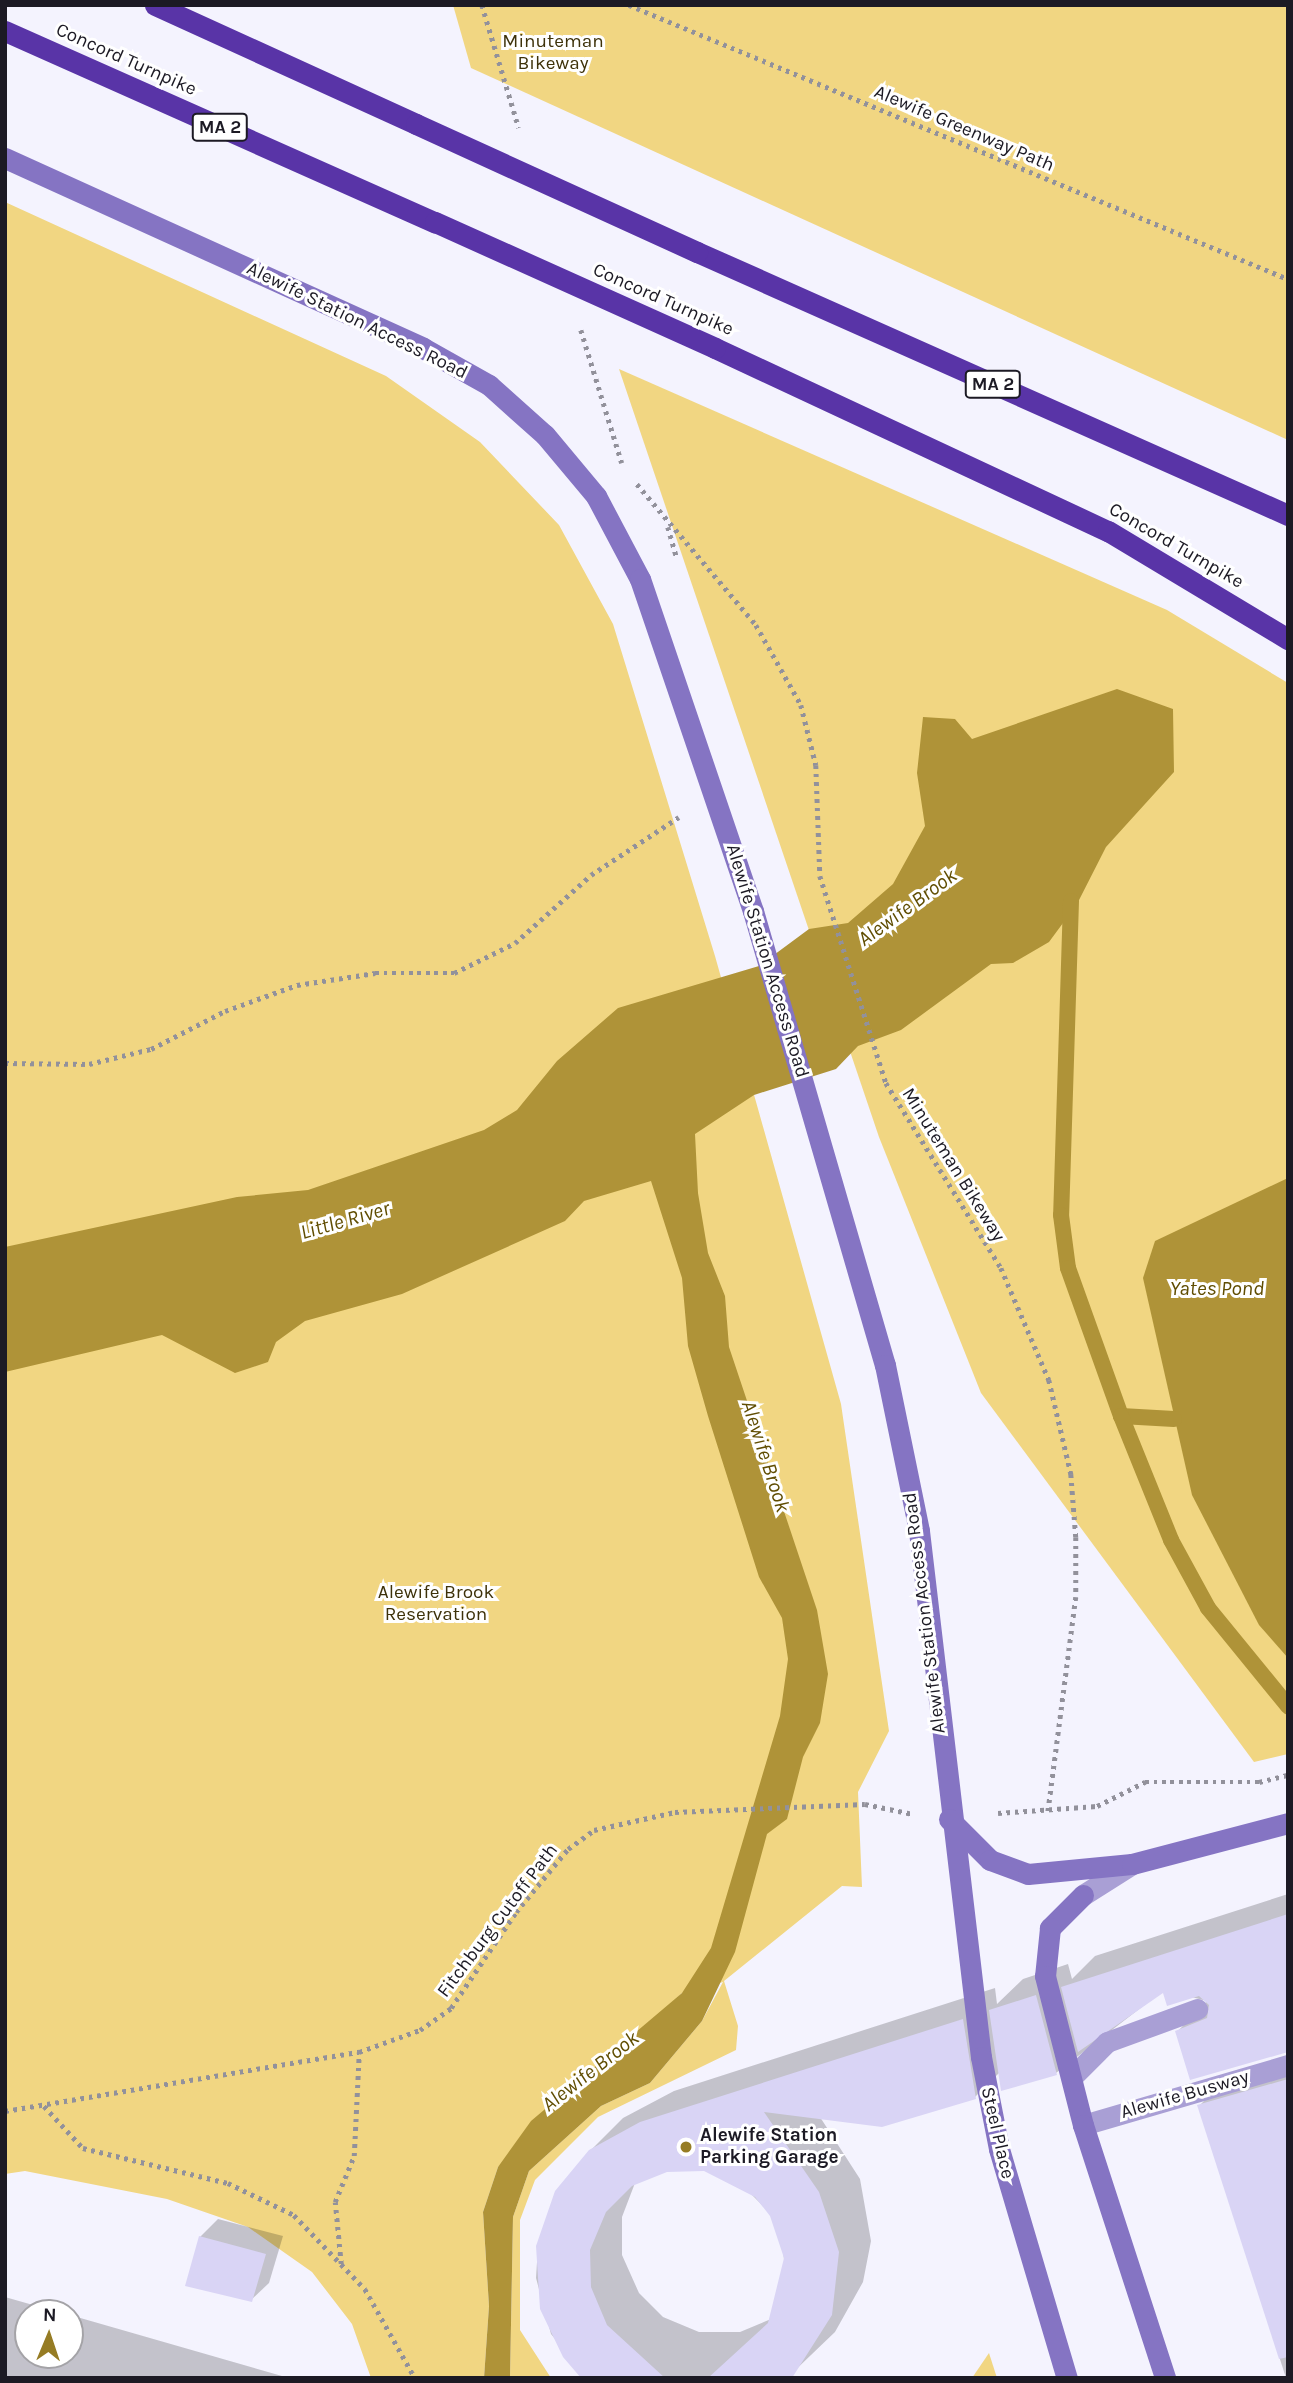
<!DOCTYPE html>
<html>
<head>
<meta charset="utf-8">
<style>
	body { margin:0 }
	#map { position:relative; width:1293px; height:2383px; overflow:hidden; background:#f4f3fe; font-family:Karla,sans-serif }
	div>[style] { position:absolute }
	.green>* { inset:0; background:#f1d682 }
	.water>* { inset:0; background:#af9338 }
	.shadow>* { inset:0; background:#0003 }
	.stream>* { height:16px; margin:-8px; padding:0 8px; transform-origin:8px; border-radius:8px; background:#af9338 }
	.building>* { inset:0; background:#d9d4f5 }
	.path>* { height:4.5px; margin-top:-2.25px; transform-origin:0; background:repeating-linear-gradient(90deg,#92919b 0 3.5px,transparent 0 8.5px) }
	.lane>* { height:21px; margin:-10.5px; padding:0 10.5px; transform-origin:10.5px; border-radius:10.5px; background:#a99fd5 }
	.street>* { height:21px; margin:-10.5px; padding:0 10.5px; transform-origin:10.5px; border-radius:10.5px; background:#a99fd5 }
	.secondary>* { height:21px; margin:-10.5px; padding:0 10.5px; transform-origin:10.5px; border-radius:10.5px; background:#8574c3 }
	.highway>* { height:21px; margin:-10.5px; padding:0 10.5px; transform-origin:10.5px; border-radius:10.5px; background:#5934a7 }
	.highway-bridge>* { height:21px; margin:-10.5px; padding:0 10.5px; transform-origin:10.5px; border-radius:10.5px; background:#5934a7 }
	.dots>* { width:19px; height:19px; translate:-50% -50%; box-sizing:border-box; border:4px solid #fff; border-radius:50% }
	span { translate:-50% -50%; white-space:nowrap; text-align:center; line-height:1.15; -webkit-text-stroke:6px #fff; paint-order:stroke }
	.shield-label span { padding:2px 5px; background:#fff; border:2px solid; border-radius:5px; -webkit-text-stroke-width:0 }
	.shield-label { font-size:18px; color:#1c1a24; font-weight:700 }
	.park-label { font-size:19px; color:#3e320a }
	.street-label { font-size:19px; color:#1c1a24 }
	.poi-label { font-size:19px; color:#1c1a24; font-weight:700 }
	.left { translate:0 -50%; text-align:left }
	.water-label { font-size:21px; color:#604d02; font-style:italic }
	.frame { position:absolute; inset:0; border:7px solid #1c1a24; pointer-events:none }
	.north { position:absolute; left:14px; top:2299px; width:70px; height:70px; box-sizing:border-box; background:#fff; border:2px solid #a4a3a7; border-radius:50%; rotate:2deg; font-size:19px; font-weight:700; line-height:28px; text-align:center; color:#1c1a24 }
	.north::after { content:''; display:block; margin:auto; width:24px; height:32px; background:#967c24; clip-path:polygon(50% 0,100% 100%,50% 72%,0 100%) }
</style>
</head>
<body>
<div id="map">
	<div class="green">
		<i style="clip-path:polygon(453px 5px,1288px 5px,1288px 440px,471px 68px)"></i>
		<i style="clip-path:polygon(5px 202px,386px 376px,480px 442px,559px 525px,613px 624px,715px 956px,841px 1404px,889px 1731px,858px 1792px,862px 1887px,842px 1886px,724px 1981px,738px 2026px,736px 2050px,598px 2117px,535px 2180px,520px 2220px,520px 2330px,551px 2378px,510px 2378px,513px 2217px,529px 2171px,601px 2106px,650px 2083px,702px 2021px,723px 1982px,682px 1993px,498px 2167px,483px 2212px,489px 2306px,484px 2378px,371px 2378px,352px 2324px,312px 2272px,248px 2227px,167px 2199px,25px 2171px,5px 2174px)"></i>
		<i style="clip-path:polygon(619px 369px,1167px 610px,1288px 683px,1288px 1754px,1254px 1762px,981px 1393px,879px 1137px)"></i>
		<i style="clip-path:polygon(989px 2353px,997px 2378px,972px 2378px)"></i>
	</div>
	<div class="water">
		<i style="clip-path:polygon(1117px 689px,1173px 709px,1174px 772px,1106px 847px,1077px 904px,1049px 942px,1013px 963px,991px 964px,901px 1030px,858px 1046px,836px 1069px,754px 1095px,695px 1134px,698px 1193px,708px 1253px,725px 1296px,729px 1347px,817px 1610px,828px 1674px,820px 1723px,803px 1757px,787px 1819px,767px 1834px,735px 1952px,702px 2021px,650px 2083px,601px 2106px,529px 2171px,513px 2217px,510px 2378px,484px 2378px,489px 2306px,483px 2212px,498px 2167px,531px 2121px,682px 1993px,711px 1948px,780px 1716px,788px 1659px,782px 1618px,759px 1577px,708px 1416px,688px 1346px,682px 1278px,651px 1181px,584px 1201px,565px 1221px,402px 1294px,305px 1321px,276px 1342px,268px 1362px,235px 1373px,162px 1335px,5px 1372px,5px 1247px,237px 1197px,308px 1190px,484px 1130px,517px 1110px,557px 1061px,618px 1008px,759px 966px,809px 929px,848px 923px,893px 884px,925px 826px,917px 773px,923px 717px,955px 719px,972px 739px)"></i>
		<i style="clip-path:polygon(1288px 1178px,1288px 1658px,1259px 1625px,1192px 1495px,1143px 1278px,1155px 1241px)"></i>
	</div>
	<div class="shadow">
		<i style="clip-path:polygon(evenodd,1288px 1894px,1288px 2052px,1177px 2032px,1207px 2001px,1164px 1990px,1056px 2073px,1000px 2072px,975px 2097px,820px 2117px,860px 2179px,871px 2241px,863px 2282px,835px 2332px,787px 2378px,587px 2378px,551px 2334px,536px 2278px,538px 2246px,590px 2151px,623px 2118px,674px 2091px,995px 1988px,997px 2004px,1023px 1979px,1068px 1964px,1072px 1979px,1095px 1956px,1288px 1894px,704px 2169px,740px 2183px,772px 2215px,782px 2241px,786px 2278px,771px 2319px,740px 2332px,699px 2332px,663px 2317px,639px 2293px,622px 2255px,622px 2217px,635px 2183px,667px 2170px,704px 2169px)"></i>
		<i style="clip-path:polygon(1288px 2057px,1288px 2378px,1286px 2378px,1199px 2106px,1231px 2074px)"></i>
		<i style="clip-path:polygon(218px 2219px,283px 2236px,269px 2283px,251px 2300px,200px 2237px)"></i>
		<i style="clip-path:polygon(5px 2297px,61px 2313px,28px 2313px,28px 2355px,70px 2355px,70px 2315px,289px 2378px,5px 2378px)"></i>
	</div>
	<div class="stream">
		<i style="left:1071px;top:901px;width:314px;rotate:91.8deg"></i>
		<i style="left:1061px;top:1215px;width:53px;rotate:82.5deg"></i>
		<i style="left:1068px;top:1268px;width:157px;rotate:70.3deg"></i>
		<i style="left:1121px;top:1416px;width:53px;rotate:3.2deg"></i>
		<i style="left:1121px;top:1416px;width:134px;rotate:68deg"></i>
		<i style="left:1171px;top:1540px;width:77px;rotate:61.4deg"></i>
		<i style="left:1208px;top:1608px;width:127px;rotate:50.8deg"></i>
	</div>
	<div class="building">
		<i style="clip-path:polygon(1288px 1914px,1288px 2052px,1190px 2080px,1175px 2031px,1207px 2018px,1209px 2005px,1199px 1996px,1167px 2006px,1163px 1993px,1078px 2052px,1061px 1987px)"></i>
		<i style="clip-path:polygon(1036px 1995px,1057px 2075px,1001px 2091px,989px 2010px)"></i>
		<i style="clip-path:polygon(963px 2019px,976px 2099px,882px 2127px,764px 2112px,819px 2192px,839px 2252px,832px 2315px,792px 2378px,708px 2378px,768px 2323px,784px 2258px,770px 2216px,755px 2197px,704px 2171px,667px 2172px,632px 2186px,606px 2212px,590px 2250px,591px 2287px,607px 2325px,665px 2378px,581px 2378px,563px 2357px,540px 2309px,536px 2246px,555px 2191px,589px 2150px,640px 2122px)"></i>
		<i style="clip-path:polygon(1288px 2079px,1288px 2357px,1279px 2359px,1197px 2105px)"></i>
		<i style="clip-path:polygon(199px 2236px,266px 2254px,252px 2302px,185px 2286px)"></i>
	</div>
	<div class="path">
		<i style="left:482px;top:5px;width:128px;rotate:73.3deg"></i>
		<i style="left:629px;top:5px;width:714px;rotate:22.58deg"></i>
		<i style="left:581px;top:330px;width:139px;rotate:72.9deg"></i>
		<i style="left:637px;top:484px;width:185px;rotate:49.8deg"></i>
		<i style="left:756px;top:625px;width:92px;rotate:60.6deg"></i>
		<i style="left:801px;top:705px;width:62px;rotate:76deg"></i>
		<i style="left:816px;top:765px;width:111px;rotate:87.9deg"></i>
		<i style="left:820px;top:876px;width:217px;rotate:72.3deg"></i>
		<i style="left:886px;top:1083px;width:218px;rotate:58.1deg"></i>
		<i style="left:1001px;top:1268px;width:122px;rotate:66.8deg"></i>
		<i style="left:1049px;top:1380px;width:97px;rotate:76.8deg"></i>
		<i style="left:1071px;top:1474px;width:63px;rotate:85.5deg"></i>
		<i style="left:1076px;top:1537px;width:60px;rotate:90deg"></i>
		<i style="left:1076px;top:1597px;width:218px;rotate:97.4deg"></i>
		<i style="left:668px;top:527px;width:33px;rotate:74deg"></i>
		<i style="left:5px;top:1063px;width:84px;rotate:0.7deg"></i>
		<i style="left:89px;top:1064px;width:64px;rotate:-13.6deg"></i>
		<i style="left:151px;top:1049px;width:83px;rotate:-27.2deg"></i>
		<i style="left:225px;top:1011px;width:77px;rotate:-19.9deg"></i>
		<i style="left:297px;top:985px;width:79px;rotate:-8.7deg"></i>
		<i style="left:375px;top:973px;width:79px"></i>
		<i style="left:454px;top:973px;width:68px;rotate:-26.2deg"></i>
		<i style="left:515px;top:943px;width:102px;rotate:-41.8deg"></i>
		<i style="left:591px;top:875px;width:105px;rotate:-33.4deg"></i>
		<i style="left:998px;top:1813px;width:99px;rotate:-4deg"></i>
		<i style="left:1097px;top:1806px;width:54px;rotate:-26.6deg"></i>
		<i style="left:1145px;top:1782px;width:114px"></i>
		<i style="left:1259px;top:1782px;width:30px;rotate:-14deg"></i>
		<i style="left:44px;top:2106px;width:57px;rotate:47.1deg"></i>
		<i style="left:83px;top:2148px;width:149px;rotate:13.6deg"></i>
		<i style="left:228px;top:2183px;width:73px;rotate:25.9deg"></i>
		<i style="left:294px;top:2215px;width:103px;rotate:46.2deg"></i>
		<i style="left:365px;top:2289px;width:102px;rotate:60.7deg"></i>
		<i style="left:5px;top:2111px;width:359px;rotate:-9.5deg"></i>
		<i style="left:359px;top:2052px;width:65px;rotate:-19.8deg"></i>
		<i style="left:420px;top:2030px;width:38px;rotate:-35deg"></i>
		<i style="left:451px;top:2008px;width:116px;rotate:-55.9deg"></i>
		<i style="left:516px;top:1912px;width:82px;rotate:-50.5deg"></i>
		<i style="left:568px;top:1849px;width:32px;rotate:-36deg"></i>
		<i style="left:594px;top:1830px;width:83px;rotate:-12.5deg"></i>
		<i style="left:675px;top:1812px;width:190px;rotate:-2.4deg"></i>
		<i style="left:865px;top:1804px;width:49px;rotate:11.8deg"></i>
		<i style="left:341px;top:2264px;width:62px;rotate:-95.5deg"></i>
		<i style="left:335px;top:2202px;width:50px;rotate:-67.6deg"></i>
		<i style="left:354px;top:2156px;width:104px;rotate:-87.2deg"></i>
	</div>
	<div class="lane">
		<i style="left:1072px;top:2077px;width:49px;rotate:-45deg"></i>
		<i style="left:1107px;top:2042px;width:96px;rotate:-20.1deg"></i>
		<i style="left:1083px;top:2125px;width:214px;rotate:-16.3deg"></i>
	</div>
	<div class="street">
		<i style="left:1083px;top:1895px;width:58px;rotate:-32.3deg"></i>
	</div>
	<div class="secondary">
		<i style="left:5px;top:158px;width:459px;rotate:24.4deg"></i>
		<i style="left:423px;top:348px;width:76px;rotate:29.3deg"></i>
		<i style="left:489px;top:385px;width:75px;rotate:41.8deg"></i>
		<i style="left:545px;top:435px;width:80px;rotate:50.1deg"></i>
		<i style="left:596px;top:496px;width:94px;rotate:62.1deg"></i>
		<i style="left:640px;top:579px;width:351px;rotate:71.2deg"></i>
		<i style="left:753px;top:911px;width:473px;rotate:73.8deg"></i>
		<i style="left:885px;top:1365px;width:169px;rotate:78.4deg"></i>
		<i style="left:919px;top:1531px;width:530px;rotate:83.28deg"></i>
		<i style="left:981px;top:2057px;width:94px;rotate:78.9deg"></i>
		<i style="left:999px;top:2149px;width:239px;rotate:73.5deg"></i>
		<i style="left:949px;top:1819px;width:58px;rotate:45deg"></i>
		<i style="left:990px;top:1860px;width:40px;rotate:20.2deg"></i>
		<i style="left:1028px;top:1874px;width:104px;rotate:-5.5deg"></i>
		<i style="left:1132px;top:1864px;width:161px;rotate:-14.7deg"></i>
		<i style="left:1083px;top:1895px;width:47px;rotate:135deg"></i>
		<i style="left:1050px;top:1928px;width:48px;rotate:95.9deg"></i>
		<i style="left:1045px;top:1976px;width:154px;rotate:75.7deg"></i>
		<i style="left:1083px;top:2125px;width:266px;rotate:72deg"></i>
	</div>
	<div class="highway">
		<i style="left:155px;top:5px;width:287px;rotate:24.5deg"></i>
		<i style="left:5px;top:31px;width:471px;rotate:24deg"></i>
		<i style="left:697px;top:252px;width:647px;rotate:23.99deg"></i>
		<i style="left:715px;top:348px;width:434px;rotate:25deg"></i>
		<i style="left:1108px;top:531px;width:210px;rotate:31deg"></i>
	</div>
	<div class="highway-bridge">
		<i style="left:416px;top:124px;width:309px;rotate:24.5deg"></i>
		<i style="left:435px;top:222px;width:307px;rotate:24.2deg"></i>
	</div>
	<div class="dots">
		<i style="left:686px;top:2147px;background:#967c24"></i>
	</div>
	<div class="shield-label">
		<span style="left:220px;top:127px">MA 2</span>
		<span style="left:993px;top:384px">MA 2</span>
	</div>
	<div class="park-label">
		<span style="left:553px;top:53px">Minuteman<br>Bikeway</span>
		<span style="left:436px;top:1604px">Alewife Brook<br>Reservation</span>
	</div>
	<div class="street-label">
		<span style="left:126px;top:60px;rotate:24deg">Concord Turnpike</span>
		<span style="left:964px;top:129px;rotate:23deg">Alewife Greenway Path</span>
		<span style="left:663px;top:300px;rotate:24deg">Concord Turnpike</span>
		<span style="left:357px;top:321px;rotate:26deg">Alewife Station Access Road</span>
		<span style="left:1176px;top:546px;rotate:30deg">Concord Turnpike</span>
		<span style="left:767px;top:961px;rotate:73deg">Alewife Station Access Road</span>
		<span style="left:953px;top:1165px;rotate:58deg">Minuteman Bikeway</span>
		<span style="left:925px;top:1613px;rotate:-97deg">Alewife Station Access Road</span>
		<span style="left:498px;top:1921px;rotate:-53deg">Fitchburg Cutoff Path</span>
		<span style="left:1185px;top:2095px;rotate:-16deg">Alewife Busway</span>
		<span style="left:997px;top:2133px;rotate:77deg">Steel Place</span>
	</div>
	<div class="poi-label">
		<span class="left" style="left:700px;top:2147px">Alewife Station<br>Parking Garage</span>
	</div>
	<div class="water-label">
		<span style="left:907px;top:907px;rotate:-36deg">Alewife Brook</span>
		<span style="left:345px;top:1220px;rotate:-16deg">Little River</span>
		<span style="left:1217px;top:1288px">Yates Pond</span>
		<span style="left:766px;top:1456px;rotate:72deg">Alewife Brook</span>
		<span style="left:590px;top:2071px;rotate:-38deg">Alewife Brook</span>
	</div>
	<div class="frame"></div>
	<div class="north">N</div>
</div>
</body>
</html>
